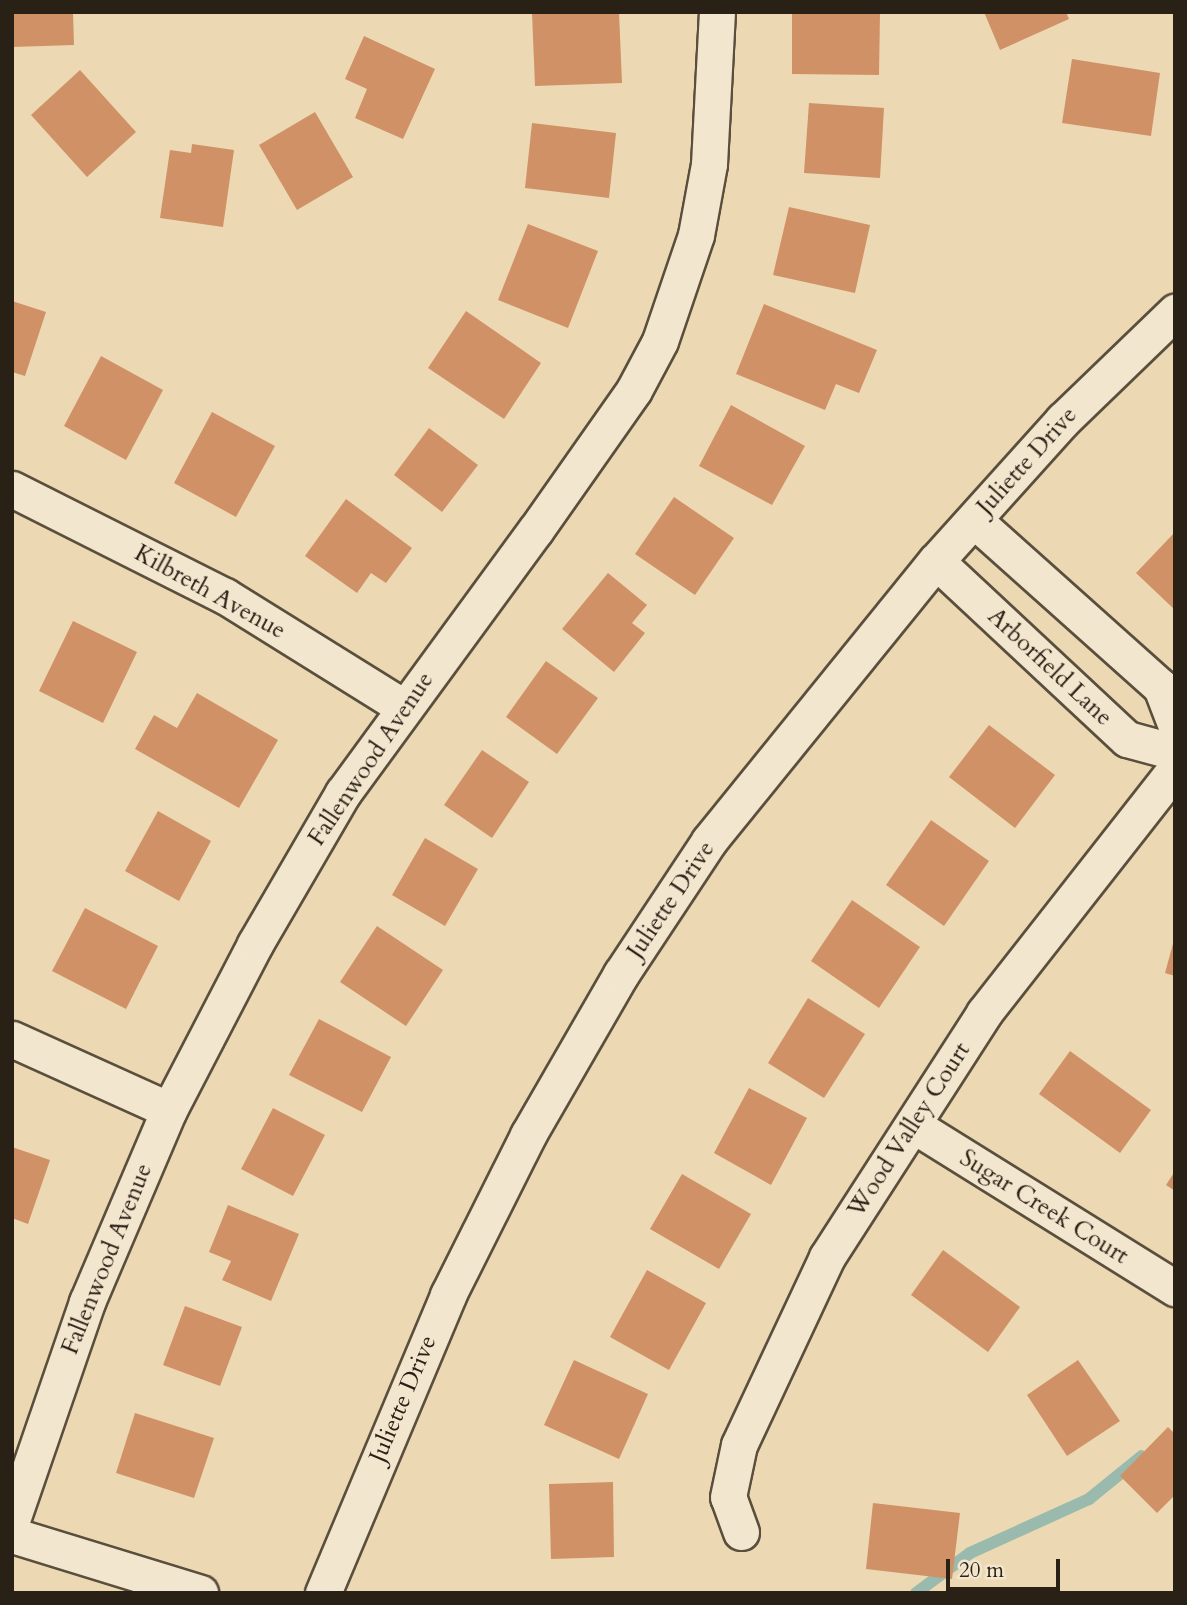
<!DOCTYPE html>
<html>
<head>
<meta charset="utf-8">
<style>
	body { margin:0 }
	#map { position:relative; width:1187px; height:1605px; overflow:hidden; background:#ecd9b3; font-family:Cardo,serif }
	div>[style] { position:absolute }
	.stream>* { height:12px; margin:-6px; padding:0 6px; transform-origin:6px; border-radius:6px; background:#99baac }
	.building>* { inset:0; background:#d09167 }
	.roads { filter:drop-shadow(2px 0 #5a4f3d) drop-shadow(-2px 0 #5a4f3d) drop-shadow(0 2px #5a4f3d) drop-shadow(0 -2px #5a4f3d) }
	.minor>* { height:35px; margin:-17.5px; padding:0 17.5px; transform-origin:17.5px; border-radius:17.5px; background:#f3e6ce }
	span { translate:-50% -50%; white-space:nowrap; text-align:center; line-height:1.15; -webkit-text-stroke:6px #f3e6ce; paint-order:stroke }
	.street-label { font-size:24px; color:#2a2116 }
	.frame { position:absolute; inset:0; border:14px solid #2a2116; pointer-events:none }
	.scale { position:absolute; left:946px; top:1559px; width:114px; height:32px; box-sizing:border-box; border:4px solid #2a2116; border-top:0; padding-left:9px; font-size:21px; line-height:24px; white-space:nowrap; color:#2a2116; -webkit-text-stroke:5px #f3e6ce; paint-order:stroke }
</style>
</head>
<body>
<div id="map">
	<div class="stream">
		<i style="left:916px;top:1593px;width:67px;rotate:-36.5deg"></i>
		<i style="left:970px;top:1553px;width:131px;rotate:-24.4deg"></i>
		<i style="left:1089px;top:1499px;width:68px;rotate:-39.1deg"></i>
	</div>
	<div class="building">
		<i style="clip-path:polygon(12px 12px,73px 12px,74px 45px,12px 47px)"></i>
		<i style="clip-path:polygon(619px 12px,622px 83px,535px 86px,532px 13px)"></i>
		<i style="clip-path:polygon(984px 12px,1066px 12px,1069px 19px,1000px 50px)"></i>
		<i style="clip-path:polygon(792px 13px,880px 13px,879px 75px,792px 74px)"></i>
		<i style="clip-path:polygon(364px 36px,435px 69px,403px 139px,355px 118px,367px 89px,345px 79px)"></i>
		<i style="clip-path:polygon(1072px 59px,1160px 73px,1151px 136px,1062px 123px)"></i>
		<i style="clip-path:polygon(80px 70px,136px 132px,87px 177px,31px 115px)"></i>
		<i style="clip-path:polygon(809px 103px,884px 108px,880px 178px,804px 173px)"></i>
		<i style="clip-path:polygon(315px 112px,353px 177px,297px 210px,259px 145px)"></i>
		<i style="clip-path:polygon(532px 123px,616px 133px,609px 198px,525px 188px)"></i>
		<i style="clip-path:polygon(192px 144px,234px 150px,223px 227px,160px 218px,170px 150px,191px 153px)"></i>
		<i style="clip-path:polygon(789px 207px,870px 225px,855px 293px,773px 275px)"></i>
		<i style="clip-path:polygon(528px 224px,598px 251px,568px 328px,498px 300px)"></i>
		<i style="clip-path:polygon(12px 301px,46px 312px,25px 376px,12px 372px)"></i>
		<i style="clip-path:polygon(764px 304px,877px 350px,859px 393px,836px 384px,825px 410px,736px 374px)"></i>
		<i style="clip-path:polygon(466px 311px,541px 363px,504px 419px,428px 368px)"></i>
		<i style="clip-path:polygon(101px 356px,163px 390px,126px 460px,64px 426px)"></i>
		<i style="clip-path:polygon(731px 405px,805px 446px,772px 505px,699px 466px)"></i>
		<i style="clip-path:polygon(212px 412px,275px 446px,236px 517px,174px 483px)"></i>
		<i style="clip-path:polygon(429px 428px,478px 465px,442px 512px,394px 475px)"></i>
		<i style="clip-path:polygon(674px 497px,734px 538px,695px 595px,635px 554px)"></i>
		<i style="clip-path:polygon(346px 499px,412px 548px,386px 583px,371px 573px,357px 593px,305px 556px)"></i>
		<i style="clip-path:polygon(1175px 532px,1175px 610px,1136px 573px)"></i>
		<i style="clip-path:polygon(608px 573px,647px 605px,632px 623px,645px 633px,614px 672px,562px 629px)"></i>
		<i style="clip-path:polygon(73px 621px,137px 652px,103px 723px,39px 691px)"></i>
		<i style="clip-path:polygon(546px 661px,598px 698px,557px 754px,506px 717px)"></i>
		<i style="clip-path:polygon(197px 693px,278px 740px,239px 808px,135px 749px,154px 715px,177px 728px)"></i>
		<i style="clip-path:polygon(989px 725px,1055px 775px,1015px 828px,949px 777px)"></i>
		<i style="clip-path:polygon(482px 750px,529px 782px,492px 838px,444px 805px)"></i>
		<i style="clip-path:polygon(158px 811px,211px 841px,179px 901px,125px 871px)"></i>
		<i style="clip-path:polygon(931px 820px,989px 861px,944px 926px,886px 885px)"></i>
		<i style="clip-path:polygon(425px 838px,478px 869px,445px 926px,392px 895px)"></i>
		<i style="clip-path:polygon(852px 900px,920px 947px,879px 1008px,811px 961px)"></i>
		<i style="clip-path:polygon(85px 908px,158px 946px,126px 1009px,52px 971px)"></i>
		<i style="clip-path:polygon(377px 926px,443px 970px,406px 1026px,340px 982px)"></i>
		<i style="clip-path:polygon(1174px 940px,1175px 940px,1175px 976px,1165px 973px)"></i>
		<i style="clip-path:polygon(808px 998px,865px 1034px,824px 1098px,768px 1063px)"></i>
		<i style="clip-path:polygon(319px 1019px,391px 1057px,362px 1112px,289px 1075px)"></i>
		<i style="clip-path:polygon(1070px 1051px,1151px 1110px,1120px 1153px,1039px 1094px)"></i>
		<i style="clip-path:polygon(749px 1088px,807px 1118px,771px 1185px,714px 1153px)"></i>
		<i style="clip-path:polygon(273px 1108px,325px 1135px,293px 1196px,241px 1169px)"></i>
		<i style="clip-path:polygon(12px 1147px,50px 1160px,28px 1224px,12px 1218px)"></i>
		<i style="clip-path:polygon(1175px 1171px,1175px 1191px,1166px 1185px)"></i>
		<i style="clip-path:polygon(682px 1174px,751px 1214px,719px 1269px,650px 1229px)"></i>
		<i style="clip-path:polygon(228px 1205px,299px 1234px,271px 1301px,222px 1280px,231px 1261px,209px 1252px)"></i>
		<i style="clip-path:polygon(943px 1250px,1020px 1307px,988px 1352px,911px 1295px)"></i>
		<i style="clip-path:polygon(647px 1270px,706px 1303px,669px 1370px,610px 1337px)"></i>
		<i style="clip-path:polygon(185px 1306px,242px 1327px,220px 1386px,163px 1365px)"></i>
		<i style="clip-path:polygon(574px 1360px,648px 1394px,619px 1459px,544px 1425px)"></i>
		<i style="clip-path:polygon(1078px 1360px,1120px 1421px,1067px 1456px,1027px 1395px)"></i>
		<i style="clip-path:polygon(135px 1413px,214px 1438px,194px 1498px,116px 1473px)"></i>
		<i style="clip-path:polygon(1168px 1427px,1175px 1434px,1175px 1495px,1157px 1513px,1120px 1476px)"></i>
		<i style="clip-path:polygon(613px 1482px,614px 1557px,551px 1559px,549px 1484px)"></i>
		<i style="clip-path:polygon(873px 1503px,960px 1513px,952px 1579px,866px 1569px)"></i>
	</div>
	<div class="roads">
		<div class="minor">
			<i style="left:12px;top:489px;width:238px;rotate:26.7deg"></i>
			<i style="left:225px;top:596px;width:208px;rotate:31.9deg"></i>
			<i style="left:974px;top:520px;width:251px;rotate:41.8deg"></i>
			<i style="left:1161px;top:687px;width:39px;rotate:69deg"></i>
			<i style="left:936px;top:561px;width:261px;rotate:43deg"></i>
			<i style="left:1127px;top:739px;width:50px;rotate:15.2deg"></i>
			<i style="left:12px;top:1039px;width:172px;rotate:24.3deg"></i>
			<i style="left:913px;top:1125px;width:309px;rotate:31.9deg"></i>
			<i style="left:12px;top:1520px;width:231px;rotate:-71deg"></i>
			<i style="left:87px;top:1302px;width:209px;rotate:-66.9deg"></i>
			<i style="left:169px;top:1110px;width:187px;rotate:-62.6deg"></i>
			<i style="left:255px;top:944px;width:175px;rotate:-59.8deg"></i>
			<i style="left:343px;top:793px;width:325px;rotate:-53.8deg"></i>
			<i style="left:535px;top:531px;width:172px;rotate:-54.9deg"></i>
			<i style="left:634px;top:390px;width:55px;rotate:-62deg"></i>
			<i style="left:660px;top:341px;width:112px;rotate:-71.2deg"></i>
			<i style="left:696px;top:235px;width:72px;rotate:-79.6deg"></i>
			<i style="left:709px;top:164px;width:152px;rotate:-87deg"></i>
			<i style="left:741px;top:1532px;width:37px;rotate:-110deg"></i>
			<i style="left:728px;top:1497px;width:53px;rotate:-78.1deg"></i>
			<i style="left:739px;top:1445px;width:208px;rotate:-64.9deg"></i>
			<i style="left:827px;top:1257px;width:290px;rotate:-57.2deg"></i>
			<i style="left:984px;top:1013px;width:310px;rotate:-51.9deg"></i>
			<i style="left:12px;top:1535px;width:197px;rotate:17.1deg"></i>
			<i style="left:323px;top:1593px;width:323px;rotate:-67.2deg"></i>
			<i style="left:448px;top:1295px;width:179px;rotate:-63.4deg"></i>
			<i style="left:528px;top:1135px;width:186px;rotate:-60deg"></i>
			<i style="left:621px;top:974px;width:159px;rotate:-56.5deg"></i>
			<i style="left:709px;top:841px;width:360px;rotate:-51deg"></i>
			<i style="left:936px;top:561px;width:190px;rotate:-48deg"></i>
			<i style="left:1063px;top:420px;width:156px;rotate:-44deg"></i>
		</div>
	</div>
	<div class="street-label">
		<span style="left:1027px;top:461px;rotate:-48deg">Juliette Drive</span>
		<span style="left:210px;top:592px;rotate:29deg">Kilbreth Avenue</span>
		<span style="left:1050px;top:667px;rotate:43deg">Arborfield Lane</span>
		<span style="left:371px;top:759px;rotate:-56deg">Fallenwood Avenue</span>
		<span style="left:671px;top:900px;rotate:-56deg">Juliette Drive</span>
		<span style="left:909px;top:1130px;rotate:-57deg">Wood Valley Court</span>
		<span style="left:1044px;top:1207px;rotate:32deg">Sugar Creek Court</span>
		<span style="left:107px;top:1259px;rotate:-68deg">Fallenwood Avenue</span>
		<span style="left:403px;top:1399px;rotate:-67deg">Juliette Drive</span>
	</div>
	<div class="frame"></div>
	<div class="scale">20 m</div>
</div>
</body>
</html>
